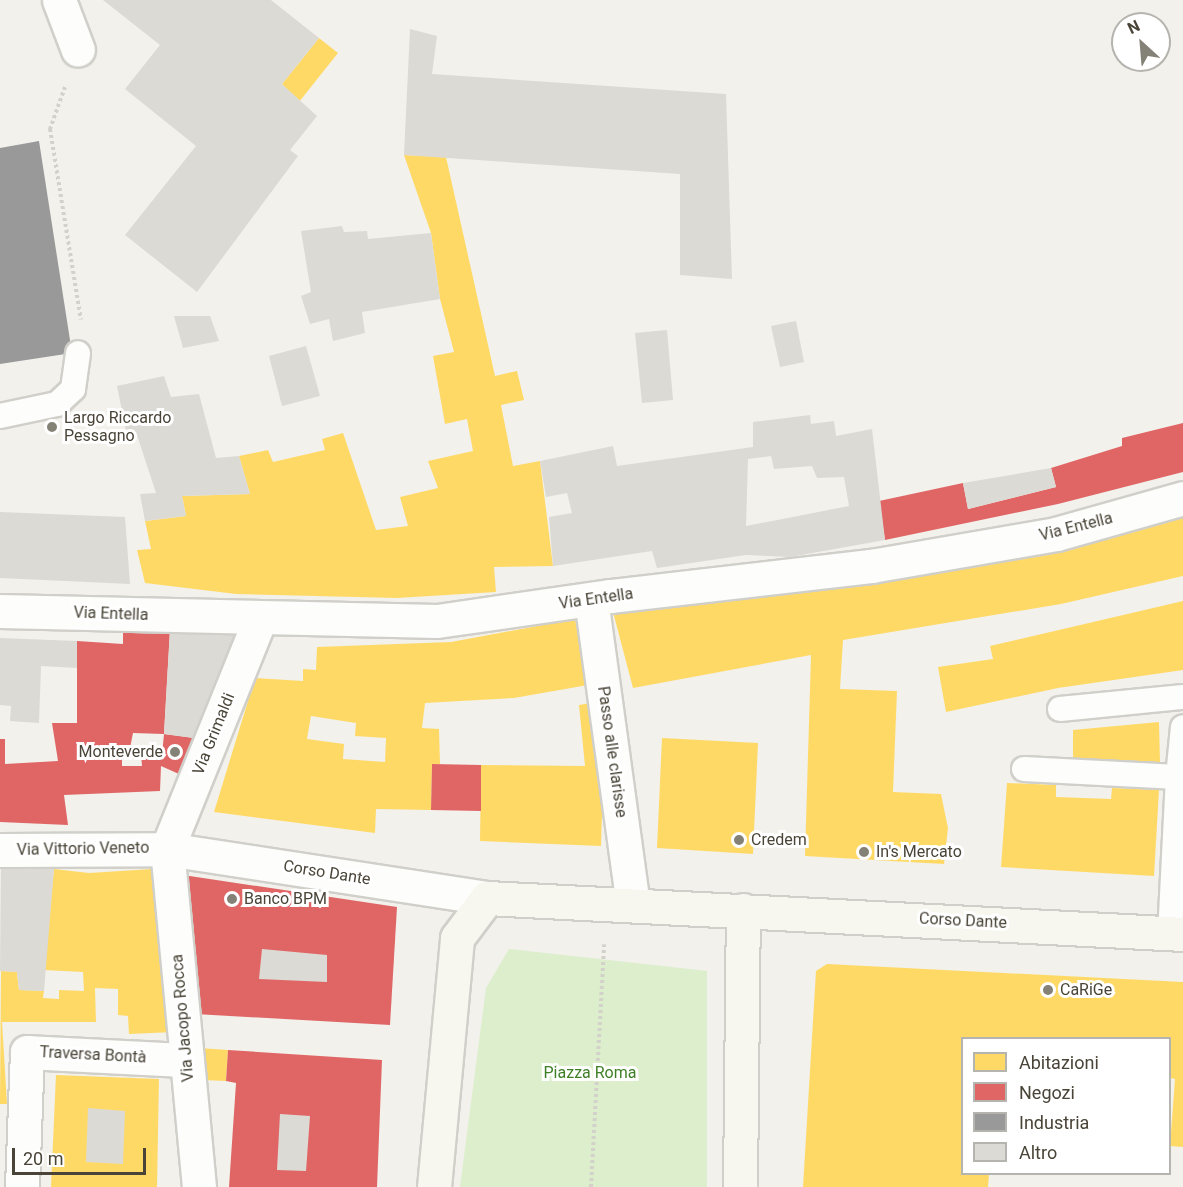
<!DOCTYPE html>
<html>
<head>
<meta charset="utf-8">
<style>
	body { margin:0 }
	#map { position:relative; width:1183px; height:1187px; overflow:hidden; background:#f2f1ec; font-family:Roboto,sans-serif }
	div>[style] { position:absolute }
	.green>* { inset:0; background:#dceecb }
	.homes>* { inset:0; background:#ffd966 }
	.shops>* { inset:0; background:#e06666 }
	.industry>* { inset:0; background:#999 }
	.building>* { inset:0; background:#dcdad4 }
	.path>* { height:4px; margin-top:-2px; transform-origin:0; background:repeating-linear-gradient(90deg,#d2d1ca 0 3px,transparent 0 6px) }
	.roads { filter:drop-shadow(2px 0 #d0cfc9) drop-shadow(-2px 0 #d0cfc9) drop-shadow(0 2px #d0cfc9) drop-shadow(0 -2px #d0cfc9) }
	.lane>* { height:24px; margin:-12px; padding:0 12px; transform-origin:12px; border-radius:12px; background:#fdfdfc }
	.street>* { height:33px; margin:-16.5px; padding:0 16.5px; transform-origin:16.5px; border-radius:16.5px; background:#fdfdfc }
	.secondary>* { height:33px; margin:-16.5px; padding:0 16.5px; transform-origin:16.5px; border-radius:16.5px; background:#f7f6ef }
	.dots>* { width:16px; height:16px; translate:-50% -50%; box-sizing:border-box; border:3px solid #fff; border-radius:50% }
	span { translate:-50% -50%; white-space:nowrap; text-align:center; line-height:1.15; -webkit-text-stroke:6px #fff; paint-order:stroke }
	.poi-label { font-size:16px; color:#494437 }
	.left { translate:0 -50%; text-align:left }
	.right { translate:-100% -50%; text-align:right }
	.street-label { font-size:16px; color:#494437 }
	.park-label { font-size:16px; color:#3e7f26 }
	.legend { position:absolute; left:961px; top:1037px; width:210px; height:138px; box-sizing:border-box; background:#fff; border:2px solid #b6b4af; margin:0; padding:8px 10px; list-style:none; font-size:18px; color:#494437 }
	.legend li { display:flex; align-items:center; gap:12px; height:30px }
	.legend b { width:30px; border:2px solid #b6b4af }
	.north { position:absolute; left:1111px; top:12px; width:60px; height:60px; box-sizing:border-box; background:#fff; border:2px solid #b6b4af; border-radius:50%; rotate:334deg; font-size:16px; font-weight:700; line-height:24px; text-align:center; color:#494437 }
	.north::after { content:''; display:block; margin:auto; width:21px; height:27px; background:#848176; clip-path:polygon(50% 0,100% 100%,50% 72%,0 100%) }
	.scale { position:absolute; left:12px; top:1148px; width:134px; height:27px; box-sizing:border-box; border:3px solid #494437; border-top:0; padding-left:8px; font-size:18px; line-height:21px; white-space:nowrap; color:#494437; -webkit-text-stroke:4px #fff; paint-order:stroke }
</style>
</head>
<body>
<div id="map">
	<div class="green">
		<i style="clip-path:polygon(509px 949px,707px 971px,707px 1187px,460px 1187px,486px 988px)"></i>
	</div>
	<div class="homes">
		<i style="clip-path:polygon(319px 38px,338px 53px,299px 102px,282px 84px)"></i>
		<i style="clip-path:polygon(404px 155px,446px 157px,495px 376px,517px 371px,524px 400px,501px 405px,513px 466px,540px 461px,553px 566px,494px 567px,496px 592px,397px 598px,236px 594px,145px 583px,137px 550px,151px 549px,145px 521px,186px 516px,182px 496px,250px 494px,239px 456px,268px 450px,273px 462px,325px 450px,322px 439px,343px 433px,376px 530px,408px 526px,400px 497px,438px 488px,428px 461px,473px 451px,467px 419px,445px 424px,433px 356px,454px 352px,440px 299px,431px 233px)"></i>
		<i style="clip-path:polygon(1183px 513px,1183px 576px,1061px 604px,843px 640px,840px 689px,897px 691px,893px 792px,941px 794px,948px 828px,944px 864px,805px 856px,811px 655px,633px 688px,613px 612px,885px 574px,980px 564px)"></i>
		<i style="clip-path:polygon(1183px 601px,1183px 670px,1058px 688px,946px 712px,938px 667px,993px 659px,990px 646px)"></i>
		<i style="clip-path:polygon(evenodd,575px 619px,588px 685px,514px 698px,425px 703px,422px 728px,439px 729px,440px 764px,432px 764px,431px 810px,376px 809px,375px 833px,214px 812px,255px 678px,303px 681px,303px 669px,316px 670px,317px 647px,451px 642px,575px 619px,311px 716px,356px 723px,355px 736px,386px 738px,385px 762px,343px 759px,344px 744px,307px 739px,311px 716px)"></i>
		<i style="clip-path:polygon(596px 702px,603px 781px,601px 846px,480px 841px,481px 765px,585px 766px,579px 705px)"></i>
		<i style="clip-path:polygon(1159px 722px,1160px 762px,1073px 758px,1073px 730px)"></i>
		<i style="clip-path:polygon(662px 738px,758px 743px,753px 854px,657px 848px)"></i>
		<i style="clip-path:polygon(1007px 783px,1056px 785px,1056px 797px,1111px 799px,1112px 788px,1159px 790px,1154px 876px,1001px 867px)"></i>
		<i style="clip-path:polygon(54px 869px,89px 873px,152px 869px,175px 1032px,129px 1034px,128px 1016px,118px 1015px,118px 989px,95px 988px,96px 1022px,2px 1022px,7px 1104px,0 1104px,1px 971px,17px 972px,19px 990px,44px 991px,43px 998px,59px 999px,59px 990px,84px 991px,83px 972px,44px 970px)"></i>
		<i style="clip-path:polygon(827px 964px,1183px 982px,1183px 1147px,1170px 1146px,1175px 1079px,1170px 1078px,1170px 1038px,963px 1038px,962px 1174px,989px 1174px,988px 1187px,803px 1187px,816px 971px)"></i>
		<i style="clip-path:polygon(199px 1048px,228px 1050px,226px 1081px,203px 1080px)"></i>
		<i style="clip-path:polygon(56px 1075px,159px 1079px,157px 1187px,51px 1187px)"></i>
	</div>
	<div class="shops">
		<i style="clip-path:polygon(1183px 423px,1183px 472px,1058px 504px,885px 540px,879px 501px,963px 483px,968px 509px,1056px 487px,1051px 468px,1122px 446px,1122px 438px)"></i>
		<i style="clip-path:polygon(123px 625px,170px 630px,164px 734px,133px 733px,130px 748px,122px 748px,122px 766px,142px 766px,141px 754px,162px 755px,164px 734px,194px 738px,179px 774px,161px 766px,160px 791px,64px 795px,68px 825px,0 822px,0 739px,5px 739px,5px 764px,58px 761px,52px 723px,77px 723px,77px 641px,123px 644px)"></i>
		<i style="clip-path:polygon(432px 764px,481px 765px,481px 811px,431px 810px)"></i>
		<i style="clip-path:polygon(183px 875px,397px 907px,390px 1025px,195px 1014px)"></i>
		<i style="clip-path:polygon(228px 1050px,382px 1060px,377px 1187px,229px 1187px,236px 1083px,226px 1081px)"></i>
	</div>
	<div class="industry">
		<i style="clip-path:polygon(39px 141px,72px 353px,0 364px,0 148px)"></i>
	</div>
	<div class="building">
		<i style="clip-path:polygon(103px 0,271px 0,319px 38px,282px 84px,317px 116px,290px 150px,298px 156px,197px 292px,125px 235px,196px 146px,125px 89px,160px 45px)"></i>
		<i style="clip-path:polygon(410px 29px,437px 36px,432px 74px,726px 94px,732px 279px,680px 275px,680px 174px,404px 155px)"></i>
		<i style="clip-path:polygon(342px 226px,344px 232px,367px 231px,368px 239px,431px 233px,440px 299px,362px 312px,365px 333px,333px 341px,329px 319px,310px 324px,301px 296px,311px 292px,301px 231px)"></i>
		<i style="clip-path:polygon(174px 316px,210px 316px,219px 341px,183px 348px)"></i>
		<i style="clip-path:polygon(796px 321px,804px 362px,780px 367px,771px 326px)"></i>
		<i style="clip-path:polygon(667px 330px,673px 400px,642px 403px,635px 333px)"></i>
		<i style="clip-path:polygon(306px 346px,320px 396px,282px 406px,269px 356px)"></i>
		<i style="clip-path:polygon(164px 376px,171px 397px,199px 394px,216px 458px,239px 456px,250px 494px,182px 496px,186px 516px,145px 521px,140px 494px,156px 493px,136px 432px,127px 435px,117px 386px)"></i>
		<i style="clip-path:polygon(evenodd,810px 415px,811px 424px,834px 421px,836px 436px,872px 429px,885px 540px,790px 557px,746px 555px,657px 568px,652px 551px,553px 566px,549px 517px,572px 513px,567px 493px,546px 497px,540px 461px,613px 446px,617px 466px,753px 447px,753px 422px,810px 415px,771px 456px,774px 469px,812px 466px,817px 478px,844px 477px,849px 506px,746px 526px,748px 459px,771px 456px)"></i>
		<i style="clip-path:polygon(1051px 468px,1056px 487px,968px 509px,963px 483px)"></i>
		<i style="clip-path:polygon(0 512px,125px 517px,130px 584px,0 578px)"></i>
		<i style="clip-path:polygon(170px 630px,237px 635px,194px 738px,164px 734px)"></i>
		<i style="clip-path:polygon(0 638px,77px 641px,77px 668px,41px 666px,39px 723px,10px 721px,11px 706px,0 705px)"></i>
		<i style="clip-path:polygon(1px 863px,54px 869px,44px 991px,19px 990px,17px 972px,0 971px)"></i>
		<i style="clip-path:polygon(262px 949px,327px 955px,327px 982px,259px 979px)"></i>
		<i style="clip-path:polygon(88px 1108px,125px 1111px,123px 1164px,86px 1162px)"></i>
		<i style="clip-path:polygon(280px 1114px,310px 1116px,306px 1171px,277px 1170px)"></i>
	</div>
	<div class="path">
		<i style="left:65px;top:87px;width:45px;rotate:109.7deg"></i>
		<i style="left:50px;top:129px;width:193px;rotate:80.8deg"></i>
		<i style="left:591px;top:1187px;width:243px;rotate:-86.9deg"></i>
	</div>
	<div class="roads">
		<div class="lane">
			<i style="left:0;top:416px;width:58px;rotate:-11.9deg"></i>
			<i style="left:57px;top:404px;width:22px;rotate:-43deg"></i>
			<i style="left:73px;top:389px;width:36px;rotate:-82deg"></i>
			<i style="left:1060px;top:709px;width:124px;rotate:-5.6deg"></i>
			<i style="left:1024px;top:769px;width:154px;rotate:3deg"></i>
			<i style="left:1178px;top:777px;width:156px;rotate:92.9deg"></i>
			<i style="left:1178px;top:777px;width:50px;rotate:-84.3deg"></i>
		</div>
		<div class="street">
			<i style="left:59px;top:0;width:53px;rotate:69.2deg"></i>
			<i style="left:591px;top:599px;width:308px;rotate:82.2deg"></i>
			<i style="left:0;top:611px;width:437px;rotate:1.3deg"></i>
			<i style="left:437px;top:621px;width:176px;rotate:-8.2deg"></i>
			<i style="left:611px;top:596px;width:262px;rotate:-6.6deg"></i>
			<i style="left:871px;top:566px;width:188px;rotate:-9.8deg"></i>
			<i style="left:1056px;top:534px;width:132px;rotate:-15.8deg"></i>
			<i style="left:0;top:850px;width:167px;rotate:-0.3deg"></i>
			<i style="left:167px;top:849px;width:324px;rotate:8.7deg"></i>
			<i style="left:22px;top:1187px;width:135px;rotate:-87.9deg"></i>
			<i style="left:27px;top:1052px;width:160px;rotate:2.9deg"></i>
			<i style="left:199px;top:1187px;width:340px;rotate:-95.4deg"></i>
			<i style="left:167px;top:849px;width:248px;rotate:-68deg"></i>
		</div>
		<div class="secondary">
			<i style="left:434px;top:1187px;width:250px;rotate:-84.7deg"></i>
			<i style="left:457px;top:938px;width:50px;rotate:-53.1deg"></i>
			<i style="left:487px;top:898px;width:697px;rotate:2.96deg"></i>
			<i style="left:740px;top:1187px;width:277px;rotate:-89.4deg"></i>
		</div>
	</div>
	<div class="dots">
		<i style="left:52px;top:427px;background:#848176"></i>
		<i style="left:175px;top:752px;background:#848176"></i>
		<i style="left:739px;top:840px;background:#848176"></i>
		<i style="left:864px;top:852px;background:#848176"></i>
		<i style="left:232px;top:899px;background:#848176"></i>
		<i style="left:1048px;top:990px;background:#848176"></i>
	</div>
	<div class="poi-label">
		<span class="left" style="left:64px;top:427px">Largo Riccardo<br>Pessagno</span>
		<span class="right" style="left:163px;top:752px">Monteverde</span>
		<span class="left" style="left:751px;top:840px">Credem</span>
		<span class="left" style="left:876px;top:852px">In's Mercato</span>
		<span class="left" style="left:244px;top:899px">Banco BPM</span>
		<span class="left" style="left:1060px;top:990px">CaRiGe</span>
	</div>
	<div class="street-label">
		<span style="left:1076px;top:527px;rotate:-14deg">Via Entella</span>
		<span style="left:596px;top:599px;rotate:-8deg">Via Entella</span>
		<span style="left:111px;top:614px;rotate:2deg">Via Entella</span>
		<span style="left:214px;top:734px;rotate:-68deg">Via Grimaldi</span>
		<span style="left:612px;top:752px;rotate:82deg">Passo alle clarisse</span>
		<span style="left:83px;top:849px;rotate:-1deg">Via Vittorio Veneto</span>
		<span style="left:327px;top:873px;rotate:9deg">Corso Dante</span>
		<span style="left:963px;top:921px;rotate:3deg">Corso Dante</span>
		<span style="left:183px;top:1018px;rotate:-95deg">Via Jacopo Rocca</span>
		<span style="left:93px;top:1055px;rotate:3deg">Traversa Bontà</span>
	</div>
	<div class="park-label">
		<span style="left:590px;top:1073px">Piazza Roma</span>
	</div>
	<ul class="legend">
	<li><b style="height:16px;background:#ffd966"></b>Abitazioni</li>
	<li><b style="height:16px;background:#e06666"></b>Negozi</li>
	<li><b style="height:16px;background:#999"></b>Industria</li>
	<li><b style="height:16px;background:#dcdad4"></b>Altro</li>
	</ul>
	<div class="north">N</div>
	<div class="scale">20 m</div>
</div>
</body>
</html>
